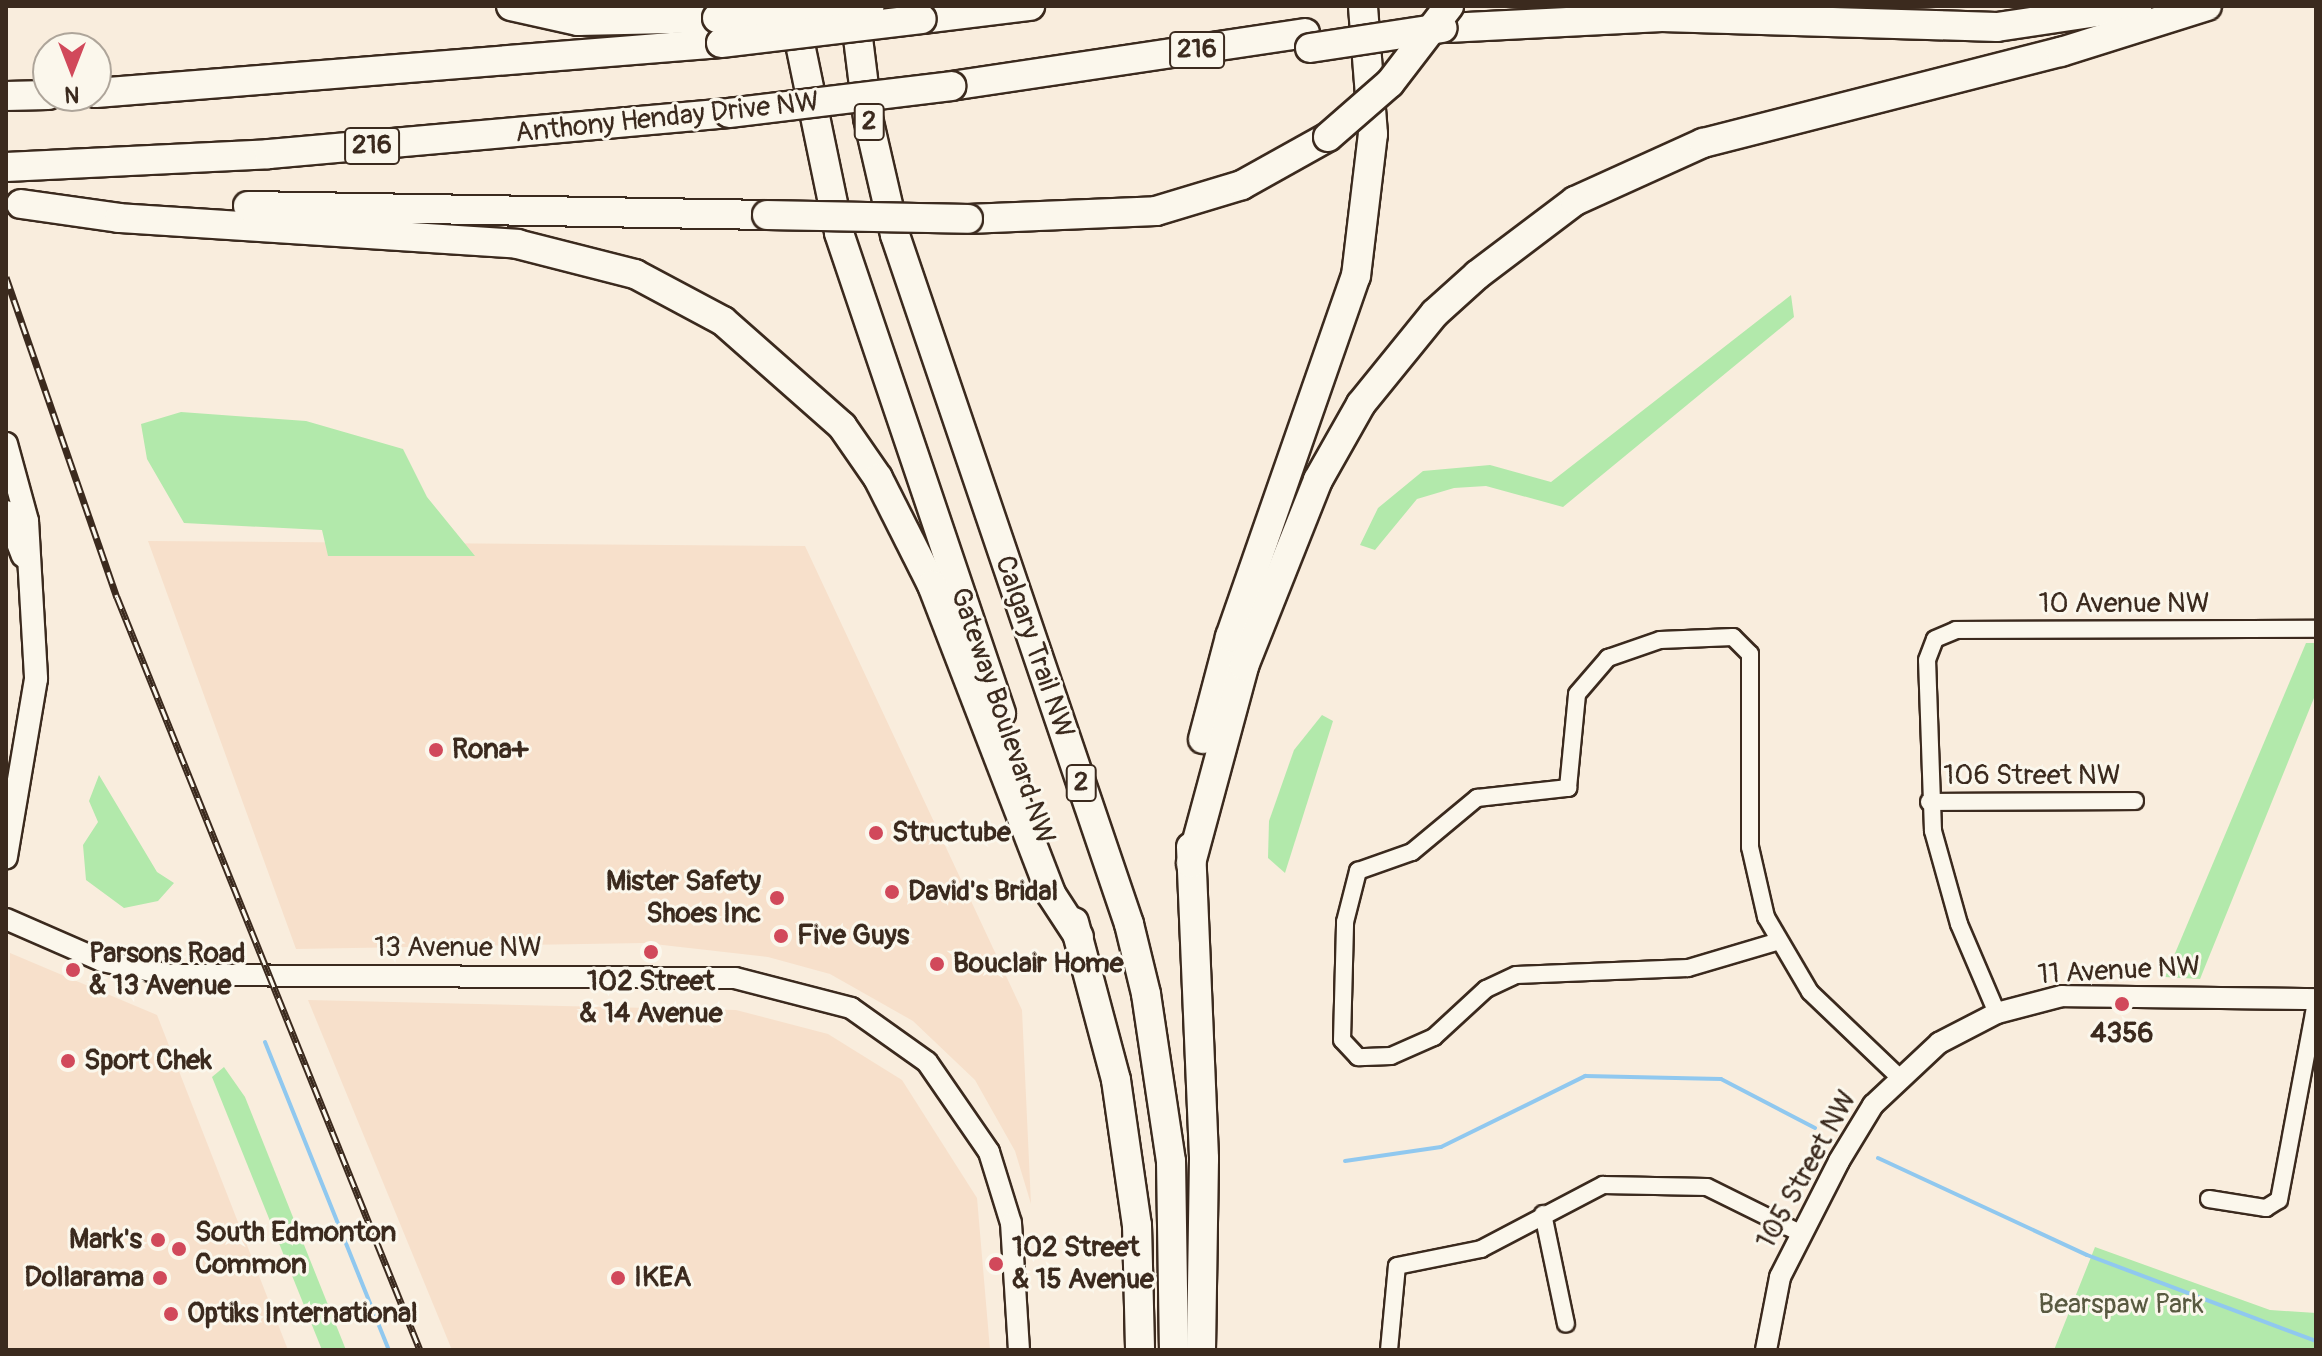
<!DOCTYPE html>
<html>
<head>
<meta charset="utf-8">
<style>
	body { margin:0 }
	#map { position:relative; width:2322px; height:1356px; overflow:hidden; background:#f9eddd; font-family:Pangolin,sans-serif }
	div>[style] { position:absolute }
	.built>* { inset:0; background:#f7e0cb }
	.green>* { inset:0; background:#b2e9ab }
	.stream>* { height:4px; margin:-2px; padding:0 2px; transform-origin:2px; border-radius:2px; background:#90c8ef }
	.roads { filter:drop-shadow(2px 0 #3b2a1e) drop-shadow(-2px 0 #3b2a1e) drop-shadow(0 2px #3b2a1e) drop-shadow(0 -2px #3b2a1e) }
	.minor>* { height:16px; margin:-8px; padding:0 8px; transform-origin:8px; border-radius:8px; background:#fbf7ec }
	.tertiary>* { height:20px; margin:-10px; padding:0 10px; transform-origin:10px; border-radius:10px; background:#fbf7ec }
	.secondary>* { height:22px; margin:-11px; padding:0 11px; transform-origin:11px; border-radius:11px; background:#fbf7ec }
	.motorway>* { height:28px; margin:-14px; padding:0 14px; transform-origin:14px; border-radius:14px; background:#fbf7ec }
	.rail>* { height:7px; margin-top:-3.5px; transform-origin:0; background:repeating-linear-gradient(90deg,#fbf7ec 0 12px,#3b2a1e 0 24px); box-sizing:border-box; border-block:2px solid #3b2a1e }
	.bridges { filter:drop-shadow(2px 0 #3b2a1e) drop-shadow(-2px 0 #3b2a1e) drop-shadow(0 2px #3b2a1e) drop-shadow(0 -2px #3b2a1e) }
	.motorway-bridge>* { height:28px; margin:-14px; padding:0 14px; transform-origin:14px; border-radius:14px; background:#fbf7ec }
	.dots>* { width:22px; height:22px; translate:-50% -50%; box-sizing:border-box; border:4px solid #fbf7ec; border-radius:50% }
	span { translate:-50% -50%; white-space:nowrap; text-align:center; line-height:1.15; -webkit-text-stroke:6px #fbf7ec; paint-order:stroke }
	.shield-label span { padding:2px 6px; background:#fbf7ec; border:2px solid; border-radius:6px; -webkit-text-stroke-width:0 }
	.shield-label { font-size:26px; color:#3b2a1e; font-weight:700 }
	.street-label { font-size:28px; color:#3b2a1e }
	.poi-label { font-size:28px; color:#3b2a1e; font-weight:700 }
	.left { translate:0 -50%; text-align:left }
	.right { translate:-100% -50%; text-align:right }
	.park-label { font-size:28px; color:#595a41 }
	.frame { position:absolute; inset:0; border:8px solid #3b2a1e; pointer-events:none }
	.north { position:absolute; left:32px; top:32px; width:80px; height:80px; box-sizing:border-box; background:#fbf7ec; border:2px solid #aea59a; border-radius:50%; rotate:180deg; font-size:22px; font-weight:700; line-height:32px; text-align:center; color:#3b2a1e }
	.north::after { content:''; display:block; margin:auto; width:28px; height:36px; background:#d1495b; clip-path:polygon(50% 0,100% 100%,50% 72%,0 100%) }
</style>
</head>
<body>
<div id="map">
	<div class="built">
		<i style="clip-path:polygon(148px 541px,805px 546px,1022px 1010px,1031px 1204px,1015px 1151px,975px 1080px,913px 1021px,830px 974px,768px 957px,645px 943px,296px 949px)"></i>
		<i style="clip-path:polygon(10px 953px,157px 1015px,288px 1350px,6px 1350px)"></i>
		<i style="clip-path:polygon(308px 1000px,736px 1010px,828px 1034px,902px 1080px,977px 1198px,990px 1350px,452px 1350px)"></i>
	</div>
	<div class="green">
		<i style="clip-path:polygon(1791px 295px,1794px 317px,1563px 507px,1486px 486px,1454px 488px,1417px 499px,1375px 550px,1360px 545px,1378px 508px,1423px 471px,1490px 465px,1551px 482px)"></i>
		<i style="clip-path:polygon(181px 412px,306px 421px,403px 449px,427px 497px,475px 556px,328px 556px,322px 530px,184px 523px,147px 459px,141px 424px)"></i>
		<i style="clip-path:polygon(2306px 643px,2316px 643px,2316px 693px,2200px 979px,2165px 977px)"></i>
		<i style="clip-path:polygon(1322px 715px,1333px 721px,1285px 873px,1268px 858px,1269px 821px,1294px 750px)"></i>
		<i style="clip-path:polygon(99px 775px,157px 872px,174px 883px,158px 901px,124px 908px,86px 880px,83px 845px,98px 822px,89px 801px)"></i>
		<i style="clip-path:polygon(224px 1067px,245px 1097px,346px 1350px,322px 1350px,212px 1077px)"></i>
		<i style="clip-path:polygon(2095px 1247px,2270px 1310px,2316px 1313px,2316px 1350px,2054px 1350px)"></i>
	</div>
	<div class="stream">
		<i style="left:265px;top:1042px;width:332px;rotate:68.1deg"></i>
		<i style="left:1878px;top:1158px;width:230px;rotate:24.9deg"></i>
		<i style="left:2087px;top:1255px;width:245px;rotate:20.6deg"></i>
		<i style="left:1345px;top:1161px;width:97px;rotate:-8.3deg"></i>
		<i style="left:1441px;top:1147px;width:161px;rotate:-26.2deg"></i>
		<i style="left:1585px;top:1076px;width:136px;rotate:1.3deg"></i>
		<i style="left:1721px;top:1079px;width:106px;rotate:27.5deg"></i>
	</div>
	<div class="roads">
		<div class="minor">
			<i style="left:1929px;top:802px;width:206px;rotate:-0.3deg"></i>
			<i style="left:1776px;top:942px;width:92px;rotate:163.5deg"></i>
			<i style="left:1688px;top:968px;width:172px;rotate:177.7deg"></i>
			<i style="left:1516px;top:975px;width:33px;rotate:155deg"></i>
			<i style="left:1486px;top:989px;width:71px;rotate:137.3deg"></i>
			<i style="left:1434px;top:1037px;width:47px;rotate:156.2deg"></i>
			<i style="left:1391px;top:1056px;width:33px;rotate:178deg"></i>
			<i style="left:1358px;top:1057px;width:23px;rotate:-133deg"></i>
			<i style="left:1342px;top:1040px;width:118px;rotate:-88.5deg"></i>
			<i style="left:1345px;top:922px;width:53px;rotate:-75.7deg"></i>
			<i style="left:1358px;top:871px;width:57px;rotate:-19.4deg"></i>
			<i style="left:1412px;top:852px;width:85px;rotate:-39.7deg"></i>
			<i style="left:1477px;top:798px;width:92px;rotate:-6.3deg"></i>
			<i style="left:1568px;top:788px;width:94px;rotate:-84.5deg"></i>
			<i style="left:1577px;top:694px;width:48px;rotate:-49.3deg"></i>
			<i style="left:1608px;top:658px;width:55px;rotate:-19.1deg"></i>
			<i style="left:1660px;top:640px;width:73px;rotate:-2.4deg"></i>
			<i style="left:1733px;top:637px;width:24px;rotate:45deg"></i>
			<i style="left:1750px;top:654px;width:193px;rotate:90deg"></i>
			<i style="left:1750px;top:847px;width:72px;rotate:77.1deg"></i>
			<i style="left:1766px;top:917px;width:87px;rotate:59.6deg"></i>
			<i style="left:1810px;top:992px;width:122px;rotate:43.7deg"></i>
			<i style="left:1997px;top:1013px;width:97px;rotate:-113.1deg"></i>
			<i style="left:1959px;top:924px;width:97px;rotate:-105.6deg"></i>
			<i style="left:1933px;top:831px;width:171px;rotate:-92deg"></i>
			<i style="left:1927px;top:660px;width:22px;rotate:-69deg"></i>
			<i style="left:1935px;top:639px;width:23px;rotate:-23deg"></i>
			<i style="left:1956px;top:630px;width:360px;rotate:-0.2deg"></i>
			<i style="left:2209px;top:1199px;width:58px;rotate:9deg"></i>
			<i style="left:2266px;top:1208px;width:15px;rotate:-32deg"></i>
			<i style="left:2279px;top:1200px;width:201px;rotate:-79.4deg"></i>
			<i style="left:1543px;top:1214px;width:112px;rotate:78.2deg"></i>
			<i style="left:1389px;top:1350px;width:84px;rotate:-84.6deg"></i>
			<i style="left:1397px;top:1266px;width:86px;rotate:-11.4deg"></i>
			<i style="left:1481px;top:1249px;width:138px;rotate:-27.7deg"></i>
			<i style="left:1603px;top:1185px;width:104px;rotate:1.1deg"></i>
			<i style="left:1707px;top:1187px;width:104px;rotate:26.3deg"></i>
		</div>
		<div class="tertiary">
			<i style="left:6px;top:919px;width:105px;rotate:23.6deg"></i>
			<i style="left:102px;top:961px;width:70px;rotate:11.5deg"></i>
			<i style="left:171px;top:975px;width:564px;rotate:0.3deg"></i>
			<i style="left:735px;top:978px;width:120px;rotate:14.5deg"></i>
			<i style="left:851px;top:1008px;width:93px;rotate:35.4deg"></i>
			<i style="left:927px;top:1062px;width:109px;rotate:55.4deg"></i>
			<i style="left:989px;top:1152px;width:74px;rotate:72.8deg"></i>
			<i style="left:1011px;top:1223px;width:127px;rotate:86.4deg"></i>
			<i style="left:1766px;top:1350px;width:74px;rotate:-79.1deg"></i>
			<i style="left:1780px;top:1277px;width:130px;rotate:-63deg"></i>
			<i style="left:1839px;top:1161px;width:66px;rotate:-58.7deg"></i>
			<i style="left:1873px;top:1105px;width:91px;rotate:-43.2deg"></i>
			<i style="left:1939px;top:1043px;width:65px;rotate:-27.3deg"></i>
			<i style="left:1997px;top:1013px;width:67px;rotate:-14.7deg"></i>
			<i style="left:2062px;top:996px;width:254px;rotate:0.7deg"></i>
		</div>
		<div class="secondary">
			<i style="left:6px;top:444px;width:80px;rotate:74.7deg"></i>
			<i style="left:27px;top:521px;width:158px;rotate:86.7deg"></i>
			<i style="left:36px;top:679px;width:181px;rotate:99.6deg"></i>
			<i style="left:6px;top:512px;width:47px;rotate:68.9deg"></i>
		</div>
		<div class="motorway">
			<i style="left:511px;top:6px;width:69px;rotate:12.6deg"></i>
			<i style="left:578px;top:21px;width:139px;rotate:-1.2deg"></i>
			<i style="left:854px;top:6px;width:113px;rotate:82.9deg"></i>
			<i style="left:868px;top:118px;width:120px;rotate:77deg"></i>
			<i style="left:895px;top:235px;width:728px;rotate:71.24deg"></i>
			<i style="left:1129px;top:924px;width:72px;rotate:76.3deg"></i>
			<i style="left:1146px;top:994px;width:169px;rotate:81.5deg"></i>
			<i style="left:1171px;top:1161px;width:189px;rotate:89.1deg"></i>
			<i style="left:793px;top:10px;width:228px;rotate:78.3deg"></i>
			<i style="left:839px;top:233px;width:507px;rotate:71.35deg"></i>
			<i style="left:922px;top:19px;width:109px;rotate:-6.9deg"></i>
			<i style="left:1447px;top:28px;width:215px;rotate:-2.9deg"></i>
			<i style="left:1662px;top:17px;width:335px;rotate:1.7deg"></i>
			<i style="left:1997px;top:27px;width:142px;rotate:-8.5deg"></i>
			<i style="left:951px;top:86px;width:358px;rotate:-8.5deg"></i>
			<i style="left:96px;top:93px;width:627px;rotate:-4.57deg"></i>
			<i style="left:6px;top:96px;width:42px;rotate:-1.4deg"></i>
			<i style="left:6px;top:167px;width:263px;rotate:-2.8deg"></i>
			<i style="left:269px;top:154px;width:462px;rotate:-5.1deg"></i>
			<i style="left:21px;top:204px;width:99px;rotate:8.1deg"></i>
			<i style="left:119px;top:218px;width:399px;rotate:3.7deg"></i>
			<i style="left:517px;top:244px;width:122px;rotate:14.3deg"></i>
			<i style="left:635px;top:274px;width:100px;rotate:28.1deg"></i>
			<i style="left:723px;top:321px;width:159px;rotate:41.4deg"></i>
			<i style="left:842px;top:426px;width:63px;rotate:55.3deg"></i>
			<i style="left:878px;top:478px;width:120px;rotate:63.2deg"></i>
			<i style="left:932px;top:585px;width:331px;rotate:68.9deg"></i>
			<i style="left:1051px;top:894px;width:51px;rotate:56.9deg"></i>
			<i style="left:248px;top:206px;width:519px;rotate:0.99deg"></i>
			<i style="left:968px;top:219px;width:188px;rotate:-2.4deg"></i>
			<i style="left:1156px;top:211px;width:90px;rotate:-16.8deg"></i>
			<i style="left:1242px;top:185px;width:98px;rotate:-29.2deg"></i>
			<i style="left:1203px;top:739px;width:106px;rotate:-75.2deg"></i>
			<i style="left:1230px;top:637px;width:382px;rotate:-70.8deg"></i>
			<i style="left:1356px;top:276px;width:143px;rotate:-83.2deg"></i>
			<i style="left:1373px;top:134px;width:128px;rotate:-94.5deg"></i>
			<i style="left:1191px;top:847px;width:312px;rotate:87.6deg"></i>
			<i style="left:1204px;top:1159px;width:191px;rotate:90.9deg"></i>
			<i style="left:1191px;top:863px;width:204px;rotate:-74.9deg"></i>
			<i style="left:1244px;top:666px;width:200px;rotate:-68.3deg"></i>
			<i style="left:1318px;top:480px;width:87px;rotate:-60.5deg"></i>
			<i style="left:1361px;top:404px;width:117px;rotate:-50.9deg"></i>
			<i style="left:1435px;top:313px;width:57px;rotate:-42.1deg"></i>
			<i style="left:1477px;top:275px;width:123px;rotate:-37.1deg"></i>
			<i style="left:1575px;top:201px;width:141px;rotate:-24.4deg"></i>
			<i style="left:1703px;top:143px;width:369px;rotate:-14.3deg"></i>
			<i style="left:2061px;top:52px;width:153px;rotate:-17.5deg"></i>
			<i style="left:1074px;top:922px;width:163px;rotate:75.1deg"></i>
			<i style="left:1116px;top:1080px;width:147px;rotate:81.8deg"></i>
			<i style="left:1137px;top:1225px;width:125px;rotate:88.6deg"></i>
		</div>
	</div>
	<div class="rail">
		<i style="left:6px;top:277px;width:339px;rotate:70.9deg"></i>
		<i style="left:117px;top:597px;width:812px;rotate:68.08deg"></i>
	</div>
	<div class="bridges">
		<div class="motorway-bridge">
			<i style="left:717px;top:18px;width:153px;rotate:-4.5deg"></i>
			<i style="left:721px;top:43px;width:202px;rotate:-6.8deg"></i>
			<i style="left:1310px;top:48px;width:134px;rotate:-8.6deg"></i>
			<i style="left:729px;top:113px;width:224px;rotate:-6.9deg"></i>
			<i style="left:1328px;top:137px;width:82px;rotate:-41.1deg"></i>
			<i style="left:1390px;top:83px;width:97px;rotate:-52.5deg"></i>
			<i style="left:767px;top:215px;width:201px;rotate:1.1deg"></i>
		</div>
	</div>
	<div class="dots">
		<i style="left:436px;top:750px;background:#d1495b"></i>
		<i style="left:876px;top:833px;background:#d1495b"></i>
		<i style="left:892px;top:892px;background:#d1495b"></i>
		<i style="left:777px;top:898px;background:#d1495b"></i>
		<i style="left:781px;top:936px;background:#d1495b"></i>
		<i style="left:651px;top:952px;background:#d1495b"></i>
		<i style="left:937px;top:964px;background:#d1495b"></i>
		<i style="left:73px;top:970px;background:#d1495b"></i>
		<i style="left:2122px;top:1004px;background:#d1495b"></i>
		<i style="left:68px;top:1061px;background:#d1495b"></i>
		<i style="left:158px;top:1240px;background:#d1495b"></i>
		<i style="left:179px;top:1249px;background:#d1495b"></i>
		<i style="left:996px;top:1264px;background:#d1495b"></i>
		<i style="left:160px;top:1278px;background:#d1495b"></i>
		<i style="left:618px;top:1278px;background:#d1495b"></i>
		<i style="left:171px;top:1314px;background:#d1495b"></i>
	</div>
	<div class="shield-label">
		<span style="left:1197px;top:50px">216</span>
		<span style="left:869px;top:122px">2</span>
		<span style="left:372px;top:146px">216</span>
		<span style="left:1081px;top:783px">2</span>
	</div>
	<div class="street-label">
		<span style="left:667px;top:118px;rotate:-6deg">Anthony Henday Drive NW</span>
		<span style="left:2124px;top:604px">10 Avenue NW</span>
		<span style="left:1034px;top:647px;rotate:71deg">Calgary Trail NW</span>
		<span style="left:1002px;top:716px;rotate:71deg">Gateway Boulevard NW</span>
		<span style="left:2032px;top:776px">106 Street NW</span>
		<span style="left:458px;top:948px">13 Avenue NW</span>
		<span style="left:2119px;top:971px;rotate:-3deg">11 Avenue NW</span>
		<span style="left:1807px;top:1170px;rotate:-61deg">105 Street NW</span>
	</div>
	<div class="poi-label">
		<span class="left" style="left:452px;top:750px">Rona+</span>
		<span class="left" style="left:892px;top:833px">Structube</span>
		<span class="right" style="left:761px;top:898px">Mister Safety<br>Shoes Inc</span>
		<span class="left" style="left:908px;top:892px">David's Bridal</span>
		<span class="left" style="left:797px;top:936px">Five Guys</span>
		<span class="left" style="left:89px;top:970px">Parsons Road<br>&amp; 13 Avenue</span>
		<span class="left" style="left:953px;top:964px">Bouclair Home</span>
		<span style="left:651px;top:998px">102 Street<br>&amp; 14 Avenue</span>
		<span style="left:2122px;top:1034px">4356</span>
		<span class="left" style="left:84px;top:1061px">Sport Chek</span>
		<span class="left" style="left:195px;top:1249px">South Edmonton<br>Common</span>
		<span class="right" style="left:142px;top:1240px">Mark's</span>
		<span class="left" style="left:1012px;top:1264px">102 Street<br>&amp; 15 Avenue</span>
		<span class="right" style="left:144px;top:1278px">Dollarama</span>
		<span class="left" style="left:634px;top:1278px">IKEA</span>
		<span class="left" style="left:187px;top:1314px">Optiks International</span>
	</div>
	<div class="park-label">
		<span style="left:2121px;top:1305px">Bearspaw Park</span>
	</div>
	<div class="frame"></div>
	<div class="north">N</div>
</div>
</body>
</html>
